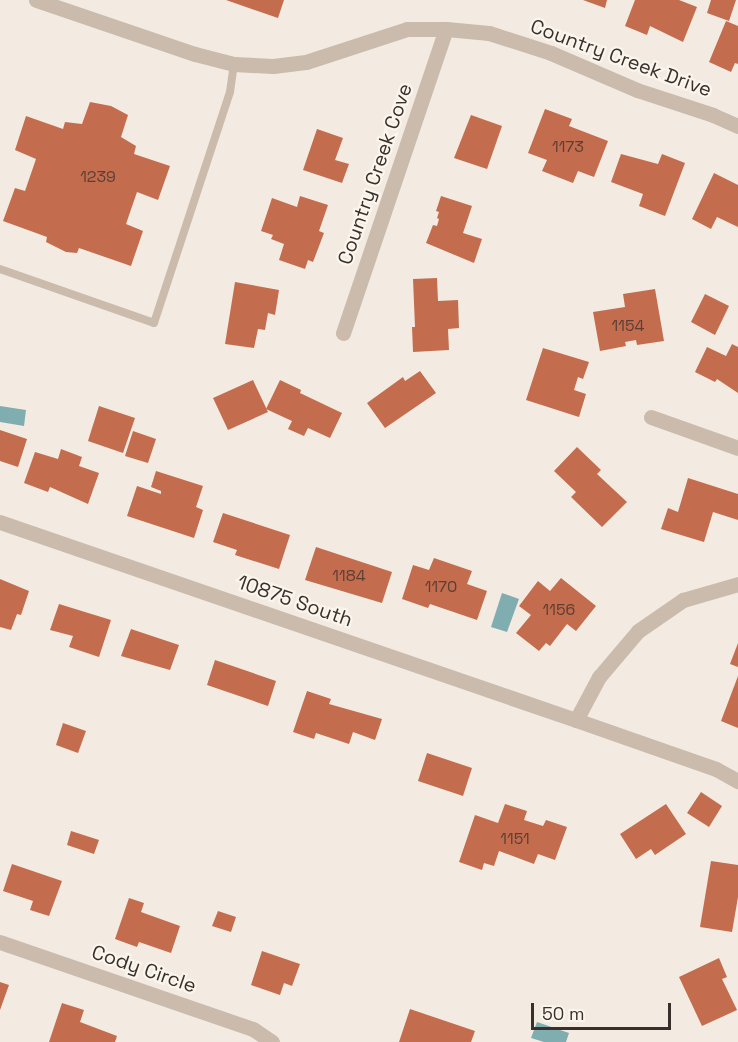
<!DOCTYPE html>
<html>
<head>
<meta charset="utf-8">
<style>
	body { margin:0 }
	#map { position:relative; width:738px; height:1042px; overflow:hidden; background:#f3ebe1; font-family:"Space Grotesk",sans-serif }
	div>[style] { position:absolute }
	.water>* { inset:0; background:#80adb0 }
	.building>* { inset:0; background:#c46c4e }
	.service>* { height:8px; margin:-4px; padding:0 4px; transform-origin:4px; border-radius:4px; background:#cbbbac }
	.minor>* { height:15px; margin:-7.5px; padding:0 7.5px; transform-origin:7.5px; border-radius:7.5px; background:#cbbbac }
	span { translate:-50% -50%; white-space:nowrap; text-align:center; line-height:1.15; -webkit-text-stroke:4.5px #faf5ed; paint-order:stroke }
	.number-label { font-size:16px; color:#5c3f34 }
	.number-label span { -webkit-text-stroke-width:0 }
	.street-label { font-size:20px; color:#3a302b }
	.scale { position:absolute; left:531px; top:1003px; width:140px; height:27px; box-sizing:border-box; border:3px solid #3a302b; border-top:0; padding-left:8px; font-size:18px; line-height:21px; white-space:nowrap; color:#3a302b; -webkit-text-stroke:4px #faf5ed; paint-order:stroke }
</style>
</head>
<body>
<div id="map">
	<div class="water">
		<i style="clip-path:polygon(0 406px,26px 410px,24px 426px,0 422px)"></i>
		<i style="clip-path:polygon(502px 593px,519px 599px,507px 632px,491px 627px)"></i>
		<i style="clip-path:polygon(537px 1022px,569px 1033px,566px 1042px,544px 1042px,531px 1038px)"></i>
	</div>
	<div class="building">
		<i style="clip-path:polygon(226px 0,284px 0,278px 18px)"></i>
		<i style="clip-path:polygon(583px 0,607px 0,605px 8px)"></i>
		<i style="clip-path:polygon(635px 0,679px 0,697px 7px,683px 42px,650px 26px,647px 35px,625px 26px)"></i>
		<i style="clip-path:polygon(711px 0,736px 0,729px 21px,707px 13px)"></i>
		<i style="clip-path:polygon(726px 21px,738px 26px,738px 64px,735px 63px,731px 72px,709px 62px)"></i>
		<i style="clip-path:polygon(90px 102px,111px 106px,128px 115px,121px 137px,136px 146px,134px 154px,170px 166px,158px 200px,137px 192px,126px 224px,143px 231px,131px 266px,79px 248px,77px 253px,66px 252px,46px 242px,47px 237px,3px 221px,15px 188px,25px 191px,36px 159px,15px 150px,26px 116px,63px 129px,65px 122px,82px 124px)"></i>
		<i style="clip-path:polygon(545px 109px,572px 119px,569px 126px,608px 141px,594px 177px,578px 171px,573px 183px,542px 171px,547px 160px,528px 153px)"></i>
		<i style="clip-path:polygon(471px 115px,502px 126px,487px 169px,454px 158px)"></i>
		<i style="clip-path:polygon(317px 129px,343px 138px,335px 160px,349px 164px,342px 183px,303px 170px)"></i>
		<i style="clip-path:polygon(621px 154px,658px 164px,662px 154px,685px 163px,665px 216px,639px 206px,643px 194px,611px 182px)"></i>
		<i style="clip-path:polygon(714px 173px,738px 185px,738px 227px,717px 217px,711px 229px,692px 219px)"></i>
		<i style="clip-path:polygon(300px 196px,328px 205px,319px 231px,324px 233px,313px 262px,308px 260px,305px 269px,279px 260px,284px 244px,271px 239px,273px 235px,261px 231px,272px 198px,297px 207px)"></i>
		<i style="clip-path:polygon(441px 196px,472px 206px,463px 233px,482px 239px,474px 263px,426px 243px,433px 225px,437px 226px,439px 219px,437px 218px,439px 212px,436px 211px)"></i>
		<i style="clip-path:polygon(437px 278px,438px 301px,458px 300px,459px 328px,448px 329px,449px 350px,413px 352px,412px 327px,415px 327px,413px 279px)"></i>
		<i style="clip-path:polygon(235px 282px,279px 290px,275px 315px,268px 313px,265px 330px,258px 329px,254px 348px,225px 344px)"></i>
		<i style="clip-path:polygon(655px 289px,664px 341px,637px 345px,636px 340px,625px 342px,626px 346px,600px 351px,593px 312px,625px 307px,623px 294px)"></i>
		<i style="clip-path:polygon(705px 294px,729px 306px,715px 335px,691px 322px)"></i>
		<i style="clip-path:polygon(732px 344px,738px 347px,738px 393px,717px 379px,715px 382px,695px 372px,707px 347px,726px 356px)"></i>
		<i style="clip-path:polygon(543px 348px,589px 362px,583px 379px,578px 377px,574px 390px,586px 394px,579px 417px,526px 400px)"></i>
		<i style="clip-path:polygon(420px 371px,436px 393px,385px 428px,367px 403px,403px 377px,405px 381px)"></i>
		<i style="clip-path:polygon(253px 380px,268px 412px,228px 430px,213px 398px)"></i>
		<i style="clip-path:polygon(280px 380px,301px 390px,300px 393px,342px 413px,330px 438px,308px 428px,304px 436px,288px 429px,292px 421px,266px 409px)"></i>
		<i style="clip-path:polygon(99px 406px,135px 418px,123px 453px,88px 441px)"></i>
		<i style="clip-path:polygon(0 430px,27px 439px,18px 467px,0 461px)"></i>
		<i style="clip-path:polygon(133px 431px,156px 439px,148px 463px,125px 456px)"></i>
		<i style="clip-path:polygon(577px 447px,601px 470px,597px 474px,627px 502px,602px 527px,571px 497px,576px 492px,554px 471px)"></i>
		<i style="clip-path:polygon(61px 449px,82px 457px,79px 466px,99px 473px,88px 504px,50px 487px,48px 492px,24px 483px,35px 452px,58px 459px)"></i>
		<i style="clip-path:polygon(156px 471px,203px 486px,196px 507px,203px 510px,194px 538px,127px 516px,137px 486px,161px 494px,161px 491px,151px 487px)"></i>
		<i style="clip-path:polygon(688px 478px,738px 494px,738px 520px,713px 512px,704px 542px,661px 529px,668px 508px,678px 512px)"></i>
		<i style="clip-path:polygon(223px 513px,290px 535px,279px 569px,235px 555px,237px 550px,213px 542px)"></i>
		<i style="clip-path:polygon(316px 547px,392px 572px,382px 603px,305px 580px)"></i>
		<i style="clip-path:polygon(434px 558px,472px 571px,467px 584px,487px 591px,477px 620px,430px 604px,428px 608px,402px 599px,413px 565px,429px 570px)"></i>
		<i style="clip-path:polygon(561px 578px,596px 606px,576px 631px,567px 624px,550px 646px,546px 643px,539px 651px,516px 633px,531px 615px,519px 606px,538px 581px,550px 591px)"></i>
		<i style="clip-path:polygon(0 579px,29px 591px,21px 615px,17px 614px,11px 630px,0 627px)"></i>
		<i style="clip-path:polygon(59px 604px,111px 620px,99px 657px,69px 647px,73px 636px,50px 630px)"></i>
		<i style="clip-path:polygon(131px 629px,179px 645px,170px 670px,121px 656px)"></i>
		<i style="clip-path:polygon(738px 643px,738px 667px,730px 664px)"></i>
		<i style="clip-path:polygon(215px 660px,276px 681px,268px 706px,207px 685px)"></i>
		<i style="clip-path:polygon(738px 676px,738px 728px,721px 721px)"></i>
		<i style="clip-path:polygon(307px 691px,331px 699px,329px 704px,382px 719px,375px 740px,353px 732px,349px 744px,316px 733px,314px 739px,293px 732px)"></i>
		<i style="clip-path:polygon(63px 723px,86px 731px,78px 753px,56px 745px)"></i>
		<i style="clip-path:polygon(427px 753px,472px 768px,463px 796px,418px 781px)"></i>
		<i style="clip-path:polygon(701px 792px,722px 806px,709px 827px,687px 813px)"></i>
		<i style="clip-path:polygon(505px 804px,527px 811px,524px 820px,543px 826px,546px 820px,567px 827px,555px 860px,538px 854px,534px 864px,499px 851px,494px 866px,484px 863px,482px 870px,459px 862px,475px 815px,498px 823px)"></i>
		<i style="clip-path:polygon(666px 804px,686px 834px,655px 855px,651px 849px,636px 859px,620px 834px)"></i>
		<i style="clip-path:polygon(71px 831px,99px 840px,94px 854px,67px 845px)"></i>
		<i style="clip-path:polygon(711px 861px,738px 865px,738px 897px,732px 932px,700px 927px)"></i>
		<i style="clip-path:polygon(12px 864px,62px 881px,49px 916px,30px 910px,33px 901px,3px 891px)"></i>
		<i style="clip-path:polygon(129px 898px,144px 903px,141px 912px,180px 926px,171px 953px,139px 942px,137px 947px,115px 939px)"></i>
		<i style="clip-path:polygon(218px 911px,236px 917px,231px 932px,212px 926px)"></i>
		<i style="clip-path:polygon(262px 951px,300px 964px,292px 986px,284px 983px,280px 995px,251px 985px)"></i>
		<i style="clip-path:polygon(719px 958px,727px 977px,722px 979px,737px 1010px,702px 1026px,679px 977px)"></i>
		<i style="clip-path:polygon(0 982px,9px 985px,0 1010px)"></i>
		<i style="clip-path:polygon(62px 1003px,84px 1010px,80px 1022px,117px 1036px,115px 1042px,49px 1042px)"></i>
		<i style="clip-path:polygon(410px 1009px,475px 1031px,471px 1042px,399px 1042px)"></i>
	</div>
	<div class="service">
		<i style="left:0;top:269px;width:163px;rotate:19.3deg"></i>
		<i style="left:154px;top:323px;width:243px;rotate:-71.8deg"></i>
		<i style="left:230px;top:92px;width:28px;rotate:-82deg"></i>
	</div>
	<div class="minor">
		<i style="left:36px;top:0;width:168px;rotate:18.8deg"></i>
		<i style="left:195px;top:54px;width:40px;rotate:14.4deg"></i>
		<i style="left:234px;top:64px;width:39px;rotate:3deg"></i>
		<i style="left:273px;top:66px;width:33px;rotate:-7deg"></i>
		<i style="left:306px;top:62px;width:106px;rotate:-18.1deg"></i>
		<i style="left:407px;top:29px;width:39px"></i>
		<i style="left:446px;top:29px;width:43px;rotate:5.3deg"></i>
		<i style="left:489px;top:33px;width:65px;rotate:17.9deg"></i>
		<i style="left:551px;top:53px;width:94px;rotate:23.3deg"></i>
		<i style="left:637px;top:90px;width:80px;rotate:18.2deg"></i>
		<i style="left:713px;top:115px;width:27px;rotate:24deg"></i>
		<i style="left:343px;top:333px;width:321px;rotate:-71.3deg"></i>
		<i style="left:651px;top:417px;width:92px;rotate:19.6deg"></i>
		<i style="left:0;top:522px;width:609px;rotate:18.97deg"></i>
		<i style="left:576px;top:720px;width:148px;rotate:19.3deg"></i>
		<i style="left:716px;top:769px;width:25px;rotate:29deg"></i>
		<i style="left:576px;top:720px;width:49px;rotate:-61.9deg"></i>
		<i style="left:599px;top:677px;width:60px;rotate:-49.7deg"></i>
		<i style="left:638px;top:631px;width:55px;rotate:-34.6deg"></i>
		<i style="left:683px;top:600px;width:57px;rotate:-16.2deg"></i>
		<i style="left:0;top:942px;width:268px;rotate:19deg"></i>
		<i style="left:253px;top:1029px;width:23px;rotate:34deg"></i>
	</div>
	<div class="number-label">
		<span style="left:568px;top:147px">1173</span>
		<span style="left:98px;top:177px">1239</span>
		<span style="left:628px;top:326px">1154</span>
		<span style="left:349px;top:576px">1184</span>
		<span style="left:441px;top:587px">1170</span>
		<span style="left:559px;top:610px">1156</span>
		<span style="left:515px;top:839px">1151</span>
	</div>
	<div class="street-label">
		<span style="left:621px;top:58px;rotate:20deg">Country Creek Drive</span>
		<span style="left:375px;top:174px;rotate:-71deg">Country Creek Cove</span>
		<span style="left:295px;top:601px;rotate:19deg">10875 South</span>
		<span style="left:144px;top:969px;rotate:19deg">Cody Circle</span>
	</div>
	<div class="scale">50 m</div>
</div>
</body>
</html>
